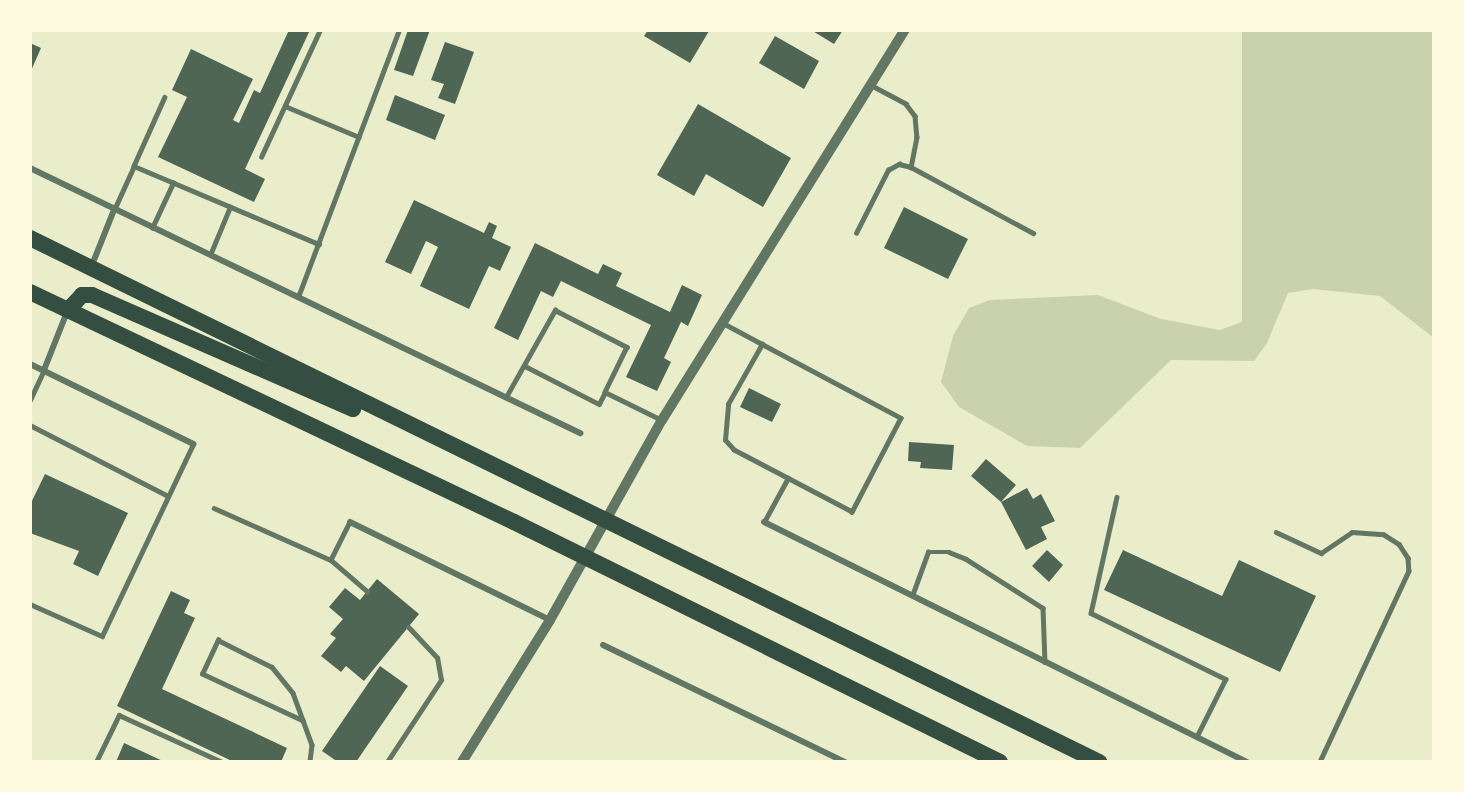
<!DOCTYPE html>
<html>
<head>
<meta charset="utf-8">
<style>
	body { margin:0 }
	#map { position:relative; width:1464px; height:792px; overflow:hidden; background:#e9edc9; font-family:Signika,sans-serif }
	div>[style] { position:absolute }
	.green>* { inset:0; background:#cad2ad }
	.building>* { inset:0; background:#4f6655 }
	.service>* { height:4.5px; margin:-2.25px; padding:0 2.25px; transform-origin:2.25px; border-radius:2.25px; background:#617663 }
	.minor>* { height:6px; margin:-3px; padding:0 3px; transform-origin:3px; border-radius:3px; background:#617663 }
	.tertiary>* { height:10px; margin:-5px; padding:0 5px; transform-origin:5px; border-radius:5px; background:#617663 }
	.trunk>* { height:16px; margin:-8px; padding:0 8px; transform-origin:8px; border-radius:8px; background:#344e41 }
	span { translate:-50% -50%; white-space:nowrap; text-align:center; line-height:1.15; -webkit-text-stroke:4.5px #fefae0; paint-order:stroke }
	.frame { position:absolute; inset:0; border:32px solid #fefae0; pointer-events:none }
</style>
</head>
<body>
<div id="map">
	<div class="green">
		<i style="clip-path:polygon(1242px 30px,1434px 30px,1434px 338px,1380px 296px,1313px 289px,1288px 293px,1267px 343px,1254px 361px,1171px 360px,1080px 448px,1027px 446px,959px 407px,941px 382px,953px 336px,969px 308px,990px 300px,1098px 295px,1161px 319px,1220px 330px,1242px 322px)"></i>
	</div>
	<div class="building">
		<i style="clip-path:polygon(289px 30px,310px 30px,245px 169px,265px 179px,254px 202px,158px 157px,187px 97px,172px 90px,191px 49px,253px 79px,233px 120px,239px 123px,254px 90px,260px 93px)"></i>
		<i style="clip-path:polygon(408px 30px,430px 30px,413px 76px,394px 70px)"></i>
		<i style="clip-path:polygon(648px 30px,707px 30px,709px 31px,690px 63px,644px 36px)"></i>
		<i style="clip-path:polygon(811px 30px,843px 30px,834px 44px)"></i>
		<i style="clip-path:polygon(775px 36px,819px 61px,804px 89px,759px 63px)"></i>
		<i style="clip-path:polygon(445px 42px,474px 52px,455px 104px,438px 98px,444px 84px,431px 80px)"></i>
		<i style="clip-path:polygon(30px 43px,41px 48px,30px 73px)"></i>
		<i style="clip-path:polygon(395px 95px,445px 115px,435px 140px,386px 120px)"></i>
		<i style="clip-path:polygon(698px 104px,791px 158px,763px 207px,706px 174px,694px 196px,657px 175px)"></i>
		<i style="clip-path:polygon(414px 200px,484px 233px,489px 222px,497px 226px,492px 238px,511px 247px,500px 271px,489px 266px,469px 309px,420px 286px,438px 247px,426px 241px,411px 274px,385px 262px)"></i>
		<i style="clip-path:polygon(904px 207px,968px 239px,948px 279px,884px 248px)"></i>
		<i style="clip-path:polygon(535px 243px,598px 274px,603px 264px,622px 273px,616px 286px,670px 312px,682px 285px,702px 295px,688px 326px,681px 322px,664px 358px,671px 362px,657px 391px,626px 377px,651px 325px,561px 281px,553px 297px,541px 291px,518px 340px,494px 328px)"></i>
		<i style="clip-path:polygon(749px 388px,781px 404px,772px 422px,740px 407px)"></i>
		<i style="clip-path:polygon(909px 442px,954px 445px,952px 470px,920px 468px,921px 462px,908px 461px)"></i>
		<i style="clip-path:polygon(986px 459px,1016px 485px,1001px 502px,1027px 488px,1033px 499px,1041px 494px,1055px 521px,1041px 527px,1047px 539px,1026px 550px,1001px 502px,971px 476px)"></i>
		<i style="clip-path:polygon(45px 474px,128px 513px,98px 576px,73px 564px,79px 551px,30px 533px,30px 505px)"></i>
		<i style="clip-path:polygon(1047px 550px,1063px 565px,1049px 582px,1032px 566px)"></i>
		<i style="clip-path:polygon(1123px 550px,1222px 596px,1239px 560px,1316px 596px,1280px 672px,1104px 590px)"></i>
		<i style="clip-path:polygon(377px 579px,419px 614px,364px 681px,346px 666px,341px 672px,321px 656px,336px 638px,330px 634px,343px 619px,329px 607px,345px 588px,360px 600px)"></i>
		<i style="clip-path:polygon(171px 591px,190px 600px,184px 613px,195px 618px,162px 689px,287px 748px,281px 762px,234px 762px,117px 706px)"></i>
		<i style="clip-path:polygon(380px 666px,408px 686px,356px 762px,338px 762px,322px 751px)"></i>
		<i style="clip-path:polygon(124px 743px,165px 762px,116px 762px)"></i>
	</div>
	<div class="service">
		<i style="left:871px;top:85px;width:40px;rotate:28deg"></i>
		<i style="left:906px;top:104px;width:15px;rotate:53deg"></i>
		<i style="left:915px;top:116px;width:21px;rotate:85deg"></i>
		<i style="left:917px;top:137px;width:31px;rotate:101deg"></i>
		<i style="left:911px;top:167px;width:139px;rotate:28.4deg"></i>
		<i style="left:165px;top:97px;width:76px;rotate:114.2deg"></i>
		<i style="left:134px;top:166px;width:201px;rotate:22.9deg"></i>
		<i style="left:285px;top:106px;width:80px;rotate:22.7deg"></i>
		<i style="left:261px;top:157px;width:140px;rotate:-65.1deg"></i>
		<i style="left:114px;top:210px;width:48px;rotate:-65.6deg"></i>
		<i style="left:152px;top:228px;width:50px;rotate:-65deg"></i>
		<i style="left:856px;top:233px;width:71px;rotate:-63.1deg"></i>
		<i style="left:888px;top:170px;width:13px;rotate:-29deg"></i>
		<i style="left:899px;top:164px;width:12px;rotate:14deg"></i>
		<i style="left:210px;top:255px;width:52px;rotate:-67.4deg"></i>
		<i style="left:298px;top:297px;width:285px;rotate:-69.3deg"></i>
		<i style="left:723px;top:323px;width:44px;rotate:28.3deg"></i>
		<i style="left:762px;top:344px;width:157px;rotate:28deg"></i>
		<i style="left:901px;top:418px;width:106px;rotate:117.5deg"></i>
		<i style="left:852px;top:512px;width:133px;rotate:-152.3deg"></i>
		<i style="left:734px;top:450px;width:13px;rotate:-132deg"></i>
		<i style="left:725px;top:440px;width:36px;rotate:-85deg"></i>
		<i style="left:728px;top:404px;width:69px;rotate:-60.5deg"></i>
		<i style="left:525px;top:366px;width:83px;rotate:27.2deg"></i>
		<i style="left:599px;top:404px;width:13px;rotate:-63deg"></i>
		<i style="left:506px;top:397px;width:100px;rotate:-60.6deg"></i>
		<i style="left:555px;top:310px;width:81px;rotate:27.2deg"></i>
		<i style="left:627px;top:347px;width:50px;rotate:116.1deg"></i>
		<i style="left:605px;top:392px;width:64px;rotate:26.2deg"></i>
		<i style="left:30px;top:400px;width:33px;rotate:-65deg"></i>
		<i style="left:30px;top:425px;width:155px;rotate:27.2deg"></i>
		<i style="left:1117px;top:497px;width:119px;rotate:102.6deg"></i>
		<i style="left:1091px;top:613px;width:150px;rotate:26.1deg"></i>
		<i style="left:1226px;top:679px;width:65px;rotate:116.6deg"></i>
		<i style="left:214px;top:508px;width:128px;rotate:24deg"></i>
		<i style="left:350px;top:522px;width:42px;rotate:116.6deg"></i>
		<i style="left:331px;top:560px;width:48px;rotate:40.7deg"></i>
		<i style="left:764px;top:522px;width:50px;rotate:-61.4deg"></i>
		<i style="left:1276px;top:532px;width:50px;rotate:25deg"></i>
		<i style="left:1321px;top:553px;width:37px;rotate:-34deg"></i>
		<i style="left:1352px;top:532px;width:31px;rotate:4deg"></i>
		<i style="left:1383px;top:534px;width:19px;rotate:32deg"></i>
		<i style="left:1399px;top:544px;width:17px;rotate:57deg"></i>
		<i style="left:1408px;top:558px;width:13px;rotate:86deg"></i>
		<i style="left:1409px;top:571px;width:211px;rotate:115deg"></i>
		<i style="left:912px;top:596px;width:47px;rotate:-70deg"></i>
		<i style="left:928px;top:552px;width:21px"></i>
		<i style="left:949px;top:552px;width:18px;rotate:22deg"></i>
		<i style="left:966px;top:559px;width:91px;rotate:32.5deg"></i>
		<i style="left:1043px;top:608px;width:54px;rotate:87.9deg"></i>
		<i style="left:30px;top:604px;width:79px;rotate:24deg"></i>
		<i style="left:102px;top:636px;width:212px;rotate:-64.6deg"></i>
		<i style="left:303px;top:721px;width:111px;rotate:-155deg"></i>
		<i style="left:202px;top:674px;width:38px;rotate:-65deg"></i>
		<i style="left:218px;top:640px;width:60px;rotate:26.6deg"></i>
		<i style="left:272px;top:667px;width:33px;rotate:51deg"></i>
		<i style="left:293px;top:693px;width:55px;rotate:69.9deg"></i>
		<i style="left:312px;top:745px;width:17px;rotate:97deg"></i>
		<i style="left:96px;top:762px;width:52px;rotate:-63.9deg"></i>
		<i style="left:119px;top:715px;width:113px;rotate:24.5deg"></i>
		<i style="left:387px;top:762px;width:98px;rotate:-56.6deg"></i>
		<i style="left:441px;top:680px;width:22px;rotate:-100deg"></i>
		<i style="left:437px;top:658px;width:42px;rotate:-133.1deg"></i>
	</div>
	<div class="minor">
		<i style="left:30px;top:168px;width:611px;rotate:25.73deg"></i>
		<i style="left:92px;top:265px;width:59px;rotate:-68.2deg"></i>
		<i style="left:30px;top:364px;width:182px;rotate:26.1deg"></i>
		<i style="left:44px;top:370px;width:62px;rotate:-68.4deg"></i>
		<i style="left:350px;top:522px;width:223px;rotate:26.1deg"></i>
		<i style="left:764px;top:522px;width:539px;rotate:26.42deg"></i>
		<i style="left:603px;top:645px;width:269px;rotate:25.8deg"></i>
	</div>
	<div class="tertiary">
		<i style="left:462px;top:762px;width:167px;rotate:-58.2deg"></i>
		<i style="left:550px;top:620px;width:229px;rotate:-60.8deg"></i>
		<i style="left:662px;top:420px;width:460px;rotate:-58.1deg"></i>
	</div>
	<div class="trunk">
		<i style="left:30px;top:238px;width:1191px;rotate:26.11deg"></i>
		<i style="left:30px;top:292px;width:536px;rotate:25.42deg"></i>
		<i style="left:514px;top:522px;width:542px;rotate:26.28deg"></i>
		<i style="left:69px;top:309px;width:19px;rotate:-47deg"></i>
		<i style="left:82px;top:295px;width:10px"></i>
		<i style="left:92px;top:295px;width:285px;rotate:23.6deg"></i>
	</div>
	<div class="frame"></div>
</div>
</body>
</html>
